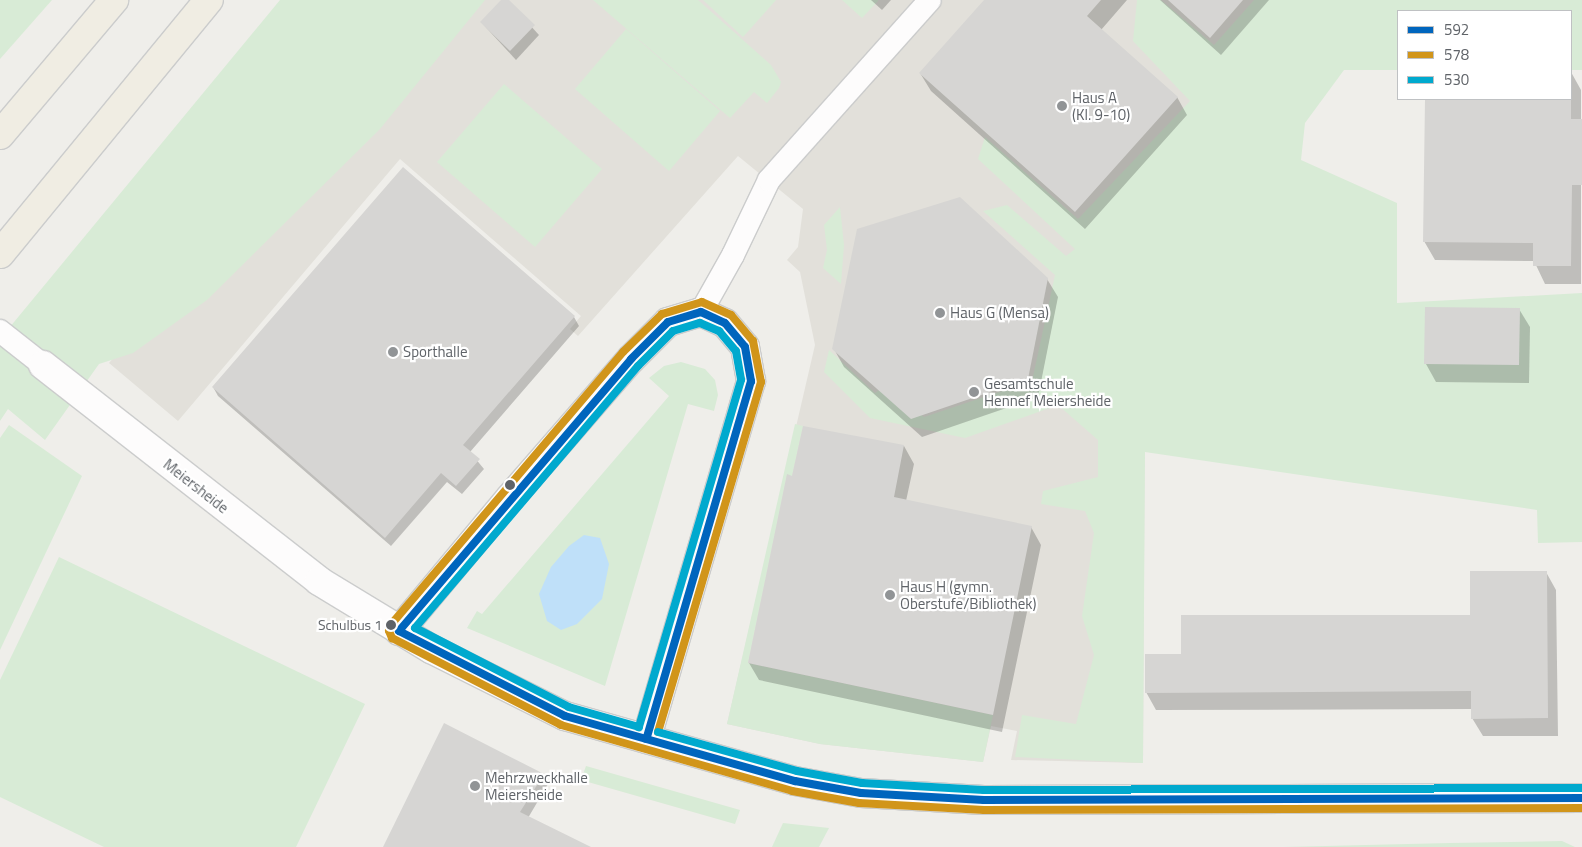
<!DOCTYPE html>
<html>
<head>
<meta charset="utf-8">
<style>
	body { margin:0 }
	#map { position:relative; width:1582px; height:847px; overflow:hidden; background:#efeeea; font-family:"Titillium Web",sans-serif }
	div>[style] { position:absolute }
	.education>* { inset:0; background:#e2e0da }
	.green>* { inset:0; background:#d8ebd6 }
	.water>* { inset:0; background:#bfe0f9 }
	.shadow>* { inset:0; background:#0003 }
	.building>* { inset:0; background:#d6d5d3 }
	.roads { filter:drop-shadow(1px 0 #cbcccc) drop-shadow(-1px 0 #cbcccc) drop-shadow(0 1px #cbcccc) drop-shadow(0 -1px #cbcccc) }
	.lane>* { height:22px; margin:-11px; padding:0 11px; transform-origin:11px; border-radius:11px; background:#fdfcfc }
	.street>* { height:28px; margin:-14px; padding:0 14px; transform-origin:14px; border-radius:14px; background:#fdfcfc }
	.highway>* { height:28px; margin:-14px; padding:0 14px; transform-origin:14px; border-radius:14px; background:#f0ede3 }
	.bus-1>* { height:8px; margin:-4px; padding:0 4px; transform-origin:4px; border-radius:4px; background:#0065bd }
	.bus-2>* { height:8px; margin:-4px; padding:0 4px; transform-origin:4px; border-radius:4px; background:#d1951a }
	.bus-3>* { height:8px; margin:-4px; padding:0 4px; transform-origin:4px; border-radius:4px; background:#00a9ce }
	.dots>* { width:14px; height:14px; translate:-50% -50%; box-sizing:border-box; border:2px solid #fff; border-radius:50% }
	span { translate:-50% -50%; white-space:nowrap; text-align:center; line-height:1.15; -webkit-text-stroke:4.5px #fff; paint-order:stroke }
	.bus-label { font-size:14px; color:#5f6368 }
	.right { translate:-100% -50%; text-align:right }
	.poi-label { font-size:15px; color:#5f6368 }
	.left { translate:0 -50%; text-align:left }
	.street-label { font-size:15px; color:#5f6368 }
	.legend { position:absolute; left:1397px; top:10px; width:175px; height:90px; box-sizing:border-box; background:#fff; border:1px solid #bfc1c3; margin:0; padding:6px 9px; list-style:none; font-size:15px; color:#5f6368 }
	.legend li { display:flex; align-items:center; gap:10px; height:25px }
	.legend b { width:25px; border:1px solid #bfc1c3 }
</style>
</head>
<body>
<div id="map">
	<div class="education">
		<i style="clip-path:polygon(418px 0,1331px 0,1145px 379px,1143px 763px,1011px 760px,1017px 731px,991px 726px,983px 762px,820px 744px,727px 724px,815px 345px,800px 272px,787px 260px,798px 247px,803px 209px,738px 156px,578px 336px,570px 329px,581px 316px,400px 159px,178px 421px,109px 363px)"></i>
	</div>
	<div class="green">
		<i style="clip-path:polygon(0 0,52px 0,0 59px)"></i>
		<i style="clip-path:polygon(280px 0,485px 0,380px 129px,207px 300px,133px 353px,99px 364px,45px 440px,8px 409px,0 421px,0 339px)"></i>
		<i style="clip-path:polygon(593px 0,698px 0,771px 65px,781px 82px,779px 88px,767px 103px,754px 92px,730px 118px)"></i>
		<i style="clip-path:polygon(703px 0,776px 0,743px 37px)"></i>
		<i style="clip-path:polygon(842px 0,878px 0,878px 1px,862px 18px)"></i>
		<i style="clip-path:polygon(1137px 0,1161px 0,1214px 45px,1254px 0,1582px 0,1582px 70px,1571px 70px,1571px 11px,1398px 11px,1398px 70px,1344px 70px,1305px 123px,1301px 160px,1397px 203px,1397px 303px,1582px 293px,1582px 542px,1538px 543px,1537px 510px,1145px 452px,1143px 763px,1015px 757px,1022px 715px,1076px 724px,1094px 655px,1082px 616px,1094px 533px,1085px 511px,1041px 504px,1043px 491px,1098px 477px,1098px 440px,1058px 405px,965px 438px,870px 418px,824px 372px,829px 350px,875px 393px,885px 386px,924px 417px,1032px 381px,1055px 275px,983px 211px,1007px 205px,1066px 256px,1075px 249px,978px 159px,985px 137px,1078px 219px,1190px 101px,1133px 41px)"></i>
		<i style="clip-path:polygon(626px 29px,720px 111px,669px 171px,575px 89px)"></i>
		<i style="clip-path:polygon(504px 84px,602px 169px,535px 247px,437px 162px)"></i>
		<i style="clip-path:polygon(840px 207px,844px 245px,841px 284px,823px 268px,827px 250px,824px 225px)"></i>
		<i style="clip-path:polygon(681px 362px,705px 369px,715px 380px,718px 395px,714px 411px,688px 404px,605px 686px,467px 628px,477px 611px,482px 614px,669px 396px,649px 378px,664px 366px)"></i>
		<i style="clip-path:polygon(795px 424px,803px 426px,792px 476px,787px 475px,748px 663px,993px 715px,983px 762px,820px 744px,727px 724px)"></i>
		<i style="clip-path:polygon(9px 425px,82px 476px,0 650px,0 438px)"></i>
		<i style="clip-path:polygon(59px 557px,365px 704px,296px 847px,104px 847px,0 797px,0 680px)"></i>
		<i style="clip-path:polygon(586px 766px,740px 810px,735px 824px,581px 780px)"></i>
		<i style="clip-path:polygon(783px 823px,829px 828px,819px 847px,772px 847px)"></i>
		<i style="clip-path:polygon(1562px 841px,1575px 847px,1283px 847px,1450px 843px)"></i>
	</div>
	<div class="water">
		<i style="clip-path:polygon(584px 535px,600px 538px,609px 564px,602px 599px,577px 624px,561px 630px,547px 621px,539px 594px,551px 567px,569px 546px)"></i>
	</div>
	<div class="shadow">
		<i style="clip-path:polygon(503px 0,507px 0,539px 35px,516px 60px,481px 22px)"></i>
		<i style="clip-path:polygon(871px 0,891px 0,882px 10px)"></i>
		<i style="clip-path:polygon(986px 0,1127px 0,1101px 30px,1177px 97px,1187px 115px,1085px 229px,931px 91px,920px 73px)"></i>
		<i style="clip-path:polygon(1160px 0,1269px 0,1221px 55px)"></i>
		<i style="clip-path:polygon(1571px 72px,1581px 90px,1581px 284px,1545px 284px,1534px 261px,1435px 260px,1424px 241px,1426px 99px,1571px 99px)"></i>
		<i style="clip-path:polygon(403px 169px,574px 317px,579px 326px,470px 452px,484px 469px,462px 494px,447px 482px,391px 546px,218px 396px,213px 387px)"></i>
		<i style="clip-path:polygon(1047px 279px,1058px 297px,1038px 397px,922px 437px,844px 367px,834px 349px)"></i>
		<i style="clip-path:polygon(1519px 309px,1530px 327px,1529px 383px,1436px 382px,1426px 364px)"></i>
		<i style="clip-path:polygon(904px 446px,914px 464px,906px 501px,1031px 527px,1041px 545px,1002px 732px,759px 680px,749px 663px,793px 477px)"></i>
		<i style="clip-path:polygon(1546px 572px,1556px 590px,1558px 736px,1483px 736px,1472px 718px,1472px 709px,1156px 710px,1146px 692px,1182px 656px,1472px 616px)"></i>
		<i style="clip-path:polygon(543px 774px,548px 784px,528px 818px,588px 847px,384px 847px)"></i>
	</div>
	<div class="building">
		<i style="clip-path:polygon(501px 0,509px 0,535px 25px,510px 51px,480px 22px)"></i>
		<i style="clip-path:polygon(984px 0,1101px 0,1087px 16px,1178px 97px,1075px 212px,919px 73px)"></i>
		<i style="clip-path:polygon(1168px 0,1243px 0,1210px 38px)"></i>
		<i style="clip-path:polygon(1425px 99px,1571px 99px,1571px 119px,1582px 119px,1582px 185px,1572px 185px,1571px 266px,1533px 266px,1533px 243px,1423px 242px)"></i>
		<i style="clip-path:polygon(403px 167px,575px 316px,463px 445px,480px 459px,456px 486px,441px 473px,385px 538px,212px 387px)"></i>
		<i style="clip-path:polygon(960px 197px,1048px 278px,1028px 379px,911px 419px,832px 349px,857px 229px)"></i>
		<i style="clip-path:polygon(1425px 307px,1520px 308px,1519px 365px,1424px 364px)"></i>
		<i style="clip-path:polygon(803px 426px,904px 445px,894px 497px,1032px 526px,993px 715px,748px 663px,787px 474px,792px 476px)"></i>
		<i style="clip-path:polygon(1470px 571px,1547px 571px,1548px 718px,1471px 719px,1471px 691px,1145px 693px,1145px 654px,1181px 654px,1181px 615px,1470px 615px)"></i>
		<i style="clip-path:polygon(444px 723px,544px 774px,520px 812px,591px 847px,383px 847px)"></i>
	</div>
	<div class="roads">
		<div class="lane">
			<i style="left:701px;top:312px;width:65px;rotate:-60.7deg"></i>
			<i style="left:733px;top:255px;width:83px;rotate:-64.4deg"></i>
			<i style="left:769px;top:180px;width:241px;rotate:-48.2deg"></i>
			<i style="left:0;top:331px;width:55px;rotate:38.3deg"></i>
		</div>
		<div class="street">
			<i style="left:43px;top:365px;width:350px;rotate:38deg"></i>
			<i style="left:319px;top:581px;width:131px;rotate:31.3deg"></i>
			<i style="left:431px;top:649px;width:150px;rotate:26.6deg"></i>
			<i style="left:565px;top:716px;width:239px;rotate:15.8deg"></i>
			<i style="left:795px;top:781px;width:67px;rotate:10.3deg"></i>
			<i style="left:861px;top:793px;width:123px;rotate:3.3deg"></i>
			<i style="left:984px;top:800px;width:598px;rotate:-0.19deg"></i>
			<i style="left:399px;top:631px;width:173px;rotate:-50.2deg"></i>
			<i style="left:510px;top:498px;width:184px;rotate:-49deg"></i>
			<i style="left:631px;top:359px;width:52px;rotate:-45deg"></i>
			<i style="left:668px;top:322px;width:34px;rotate:-17deg"></i>
			<i style="left:701px;top:312px;width:26px;rotate:25deg"></i>
			<i style="left:725px;top:323px;width:31px;rotate:50deg"></i>
			<i style="left:745px;top:347px;width:35px;rotate:80deg"></i>
			<i style="left:751px;top:381px;width:373px;rotate:106.3deg"></i>
		</div>
		<div class="highway">
			<i style="left:0;top:135px;width:177px;rotate:-49.8deg"></i>
			<i style="left:0;top:254px;width:329px;rotate:-50.6deg"></i>
		</div>
	</div>
	<div class="bus-1">
		<i style="left:399px;top:631px;width:186px;rotate:27.1deg"></i>
		<i style="left:565px;top:716px;width:239px;rotate:15.8deg"></i>
		<i style="left:795px;top:781px;width:67px;rotate:10.3deg"></i>
		<i style="left:861px;top:793px;width:123px;rotate:3.3deg"></i>
		<i style="left:984px;top:800px;width:598px;rotate:-0.19deg"></i>
		<i style="left:399px;top:631px;width:358px;rotate:-49.5deg"></i>
		<i style="left:631px;top:359px;width:52px;rotate:-45deg"></i>
		<i style="left:668px;top:322px;width:34px;rotate:-17deg"></i>
		<i style="left:701px;top:312px;width:26px;rotate:25deg"></i>
		<i style="left:725px;top:323px;width:31px;rotate:50deg"></i>
		<i style="left:745px;top:347px;width:35px;rotate:80deg"></i>
		<i style="left:751px;top:381px;width:373px;rotate:106.3deg"></i>
	</div>
	<div class="bus-2">
		<i style="left:658px;top:732px;width:365px;rotate:-73.6deg"></i>
		<i style="left:761px;top:382px;width:42px;rotate:-101deg"></i>
		<i style="left:753px;top:341px;width:34px;rotate:-130deg"></i>
		<i style="left:731px;top:315px;width:32px;rotate:-156deg"></i>
		<i style="left:702px;top:302px;width:42px;rotate:163.3deg"></i>
		<i style="left:662px;top:314px;width:54px;rotate:135.7deg"></i>
		<i style="left:623px;top:352px;width:358px;rotate:130.4deg"></i>
		<i style="left:391px;top:625px;width:6px;rotate:108deg"></i>
		<i style="left:389px;top:631px;width:8px;rotate:67deg"></i>
		<i style="left:392px;top:638px;width:190px;rotate:27.2deg"></i>
		<i style="left:561px;top:725px;width:240px;rotate:15.9deg"></i>
		<i style="left:792px;top:791px;width:68px;rotate:10.2deg"></i>
		<i style="left:859px;top:803px;width:125px;rotate:3.2deg"></i>
		<i style="left:984px;top:810px;width:598px;rotate:-0.19deg"></i>
	</div>
	<div class="bus-3">
		<i style="left:700px;top:323px;width:21px;rotate:23deg"></i>
		<i style="left:719px;top:331px;width:26px;rotate:50deg"></i>
		<i style="left:736px;top:351px;width:29px;rotate:80deg"></i>
		<i style="left:741px;top:380px;width:362px;rotate:106.4deg"></i>
		<i style="left:639px;top:727px;width:73px;rotate:-164.1deg"></i>
		<i style="left:569px;top:707px;width:173px;rotate:-152.8deg"></i>
		<i style="left:415px;top:628px;width:344px;rotate:-49.6deg"></i>
		<i style="left:638px;top:366px;width:49px;rotate:-45deg"></i>
		<i style="left:673px;top:331px;width:28px;rotate:-17deg"></i>
		<i style="left:658px;top:732px;width:144px;rotate:15.7deg"></i>
		<i style="left:797px;top:771px;width:66px;rotate:10.5deg"></i>
		<i style="left:862px;top:783px;width:122px;rotate:3.3deg"></i>
		<i style="left:984px;top:790px;width:598px;rotate:-0.19deg"></i>
	</div>
	<div class="dots">
		<i style="left:1062px;top:106px;background:#919496"></i>
		<i style="left:940px;top:313px;background:#919496"></i>
		<i style="left:393px;top:352px;background:#919496"></i>
		<i style="left:974px;top:392px;background:#919496"></i>
		<i style="left:510px;top:485px;background:#5f6368"></i>
		<i style="left:890px;top:595px;background:#919496"></i>
		<i style="left:391px;top:625px;background:#5f6368"></i>
		<i style="left:475px;top:786px;background:#919496"></i>
	</div>
	<div class="bus-label">
		<span class="right" style="left:382px;top:625px">Schulbus 1</span>
	</div>
	<div class="poi-label">
		<span class="left" style="left:1072px;top:106px">Haus A<br>(Kl. 9-10)</span>
		<span class="left" style="left:950px;top:313px">Haus G (Mensa)</span>
		<span class="left" style="left:403px;top:352px">Sporthalle</span>
		<span class="left" style="left:984px;top:392px">Gesamtschule<br>Hennef Meiersheide</span>
		<span class="left" style="left:900px;top:595px">Haus H (gymn.<br>Oberstufe/Bibliothek)</span>
		<span class="left" style="left:485px;top:786px">Mehrzweckhalle<br>Meiersheide</span>
	</div>
	<div class="street-label">
		<span style="left:196px;top:486px;rotate:38deg">Meiersheide</span>
	</div>
	<ul class="legend">
	<li><b style="height:6px;background:#0065bd"></b>592</li>
	<li><b style="height:6px;background:#d1951a"></b>578</li>
	<li><b style="height:6px;background:#00a9ce"></b>530</li>
	</ul>
</div>
</body>
</html>
